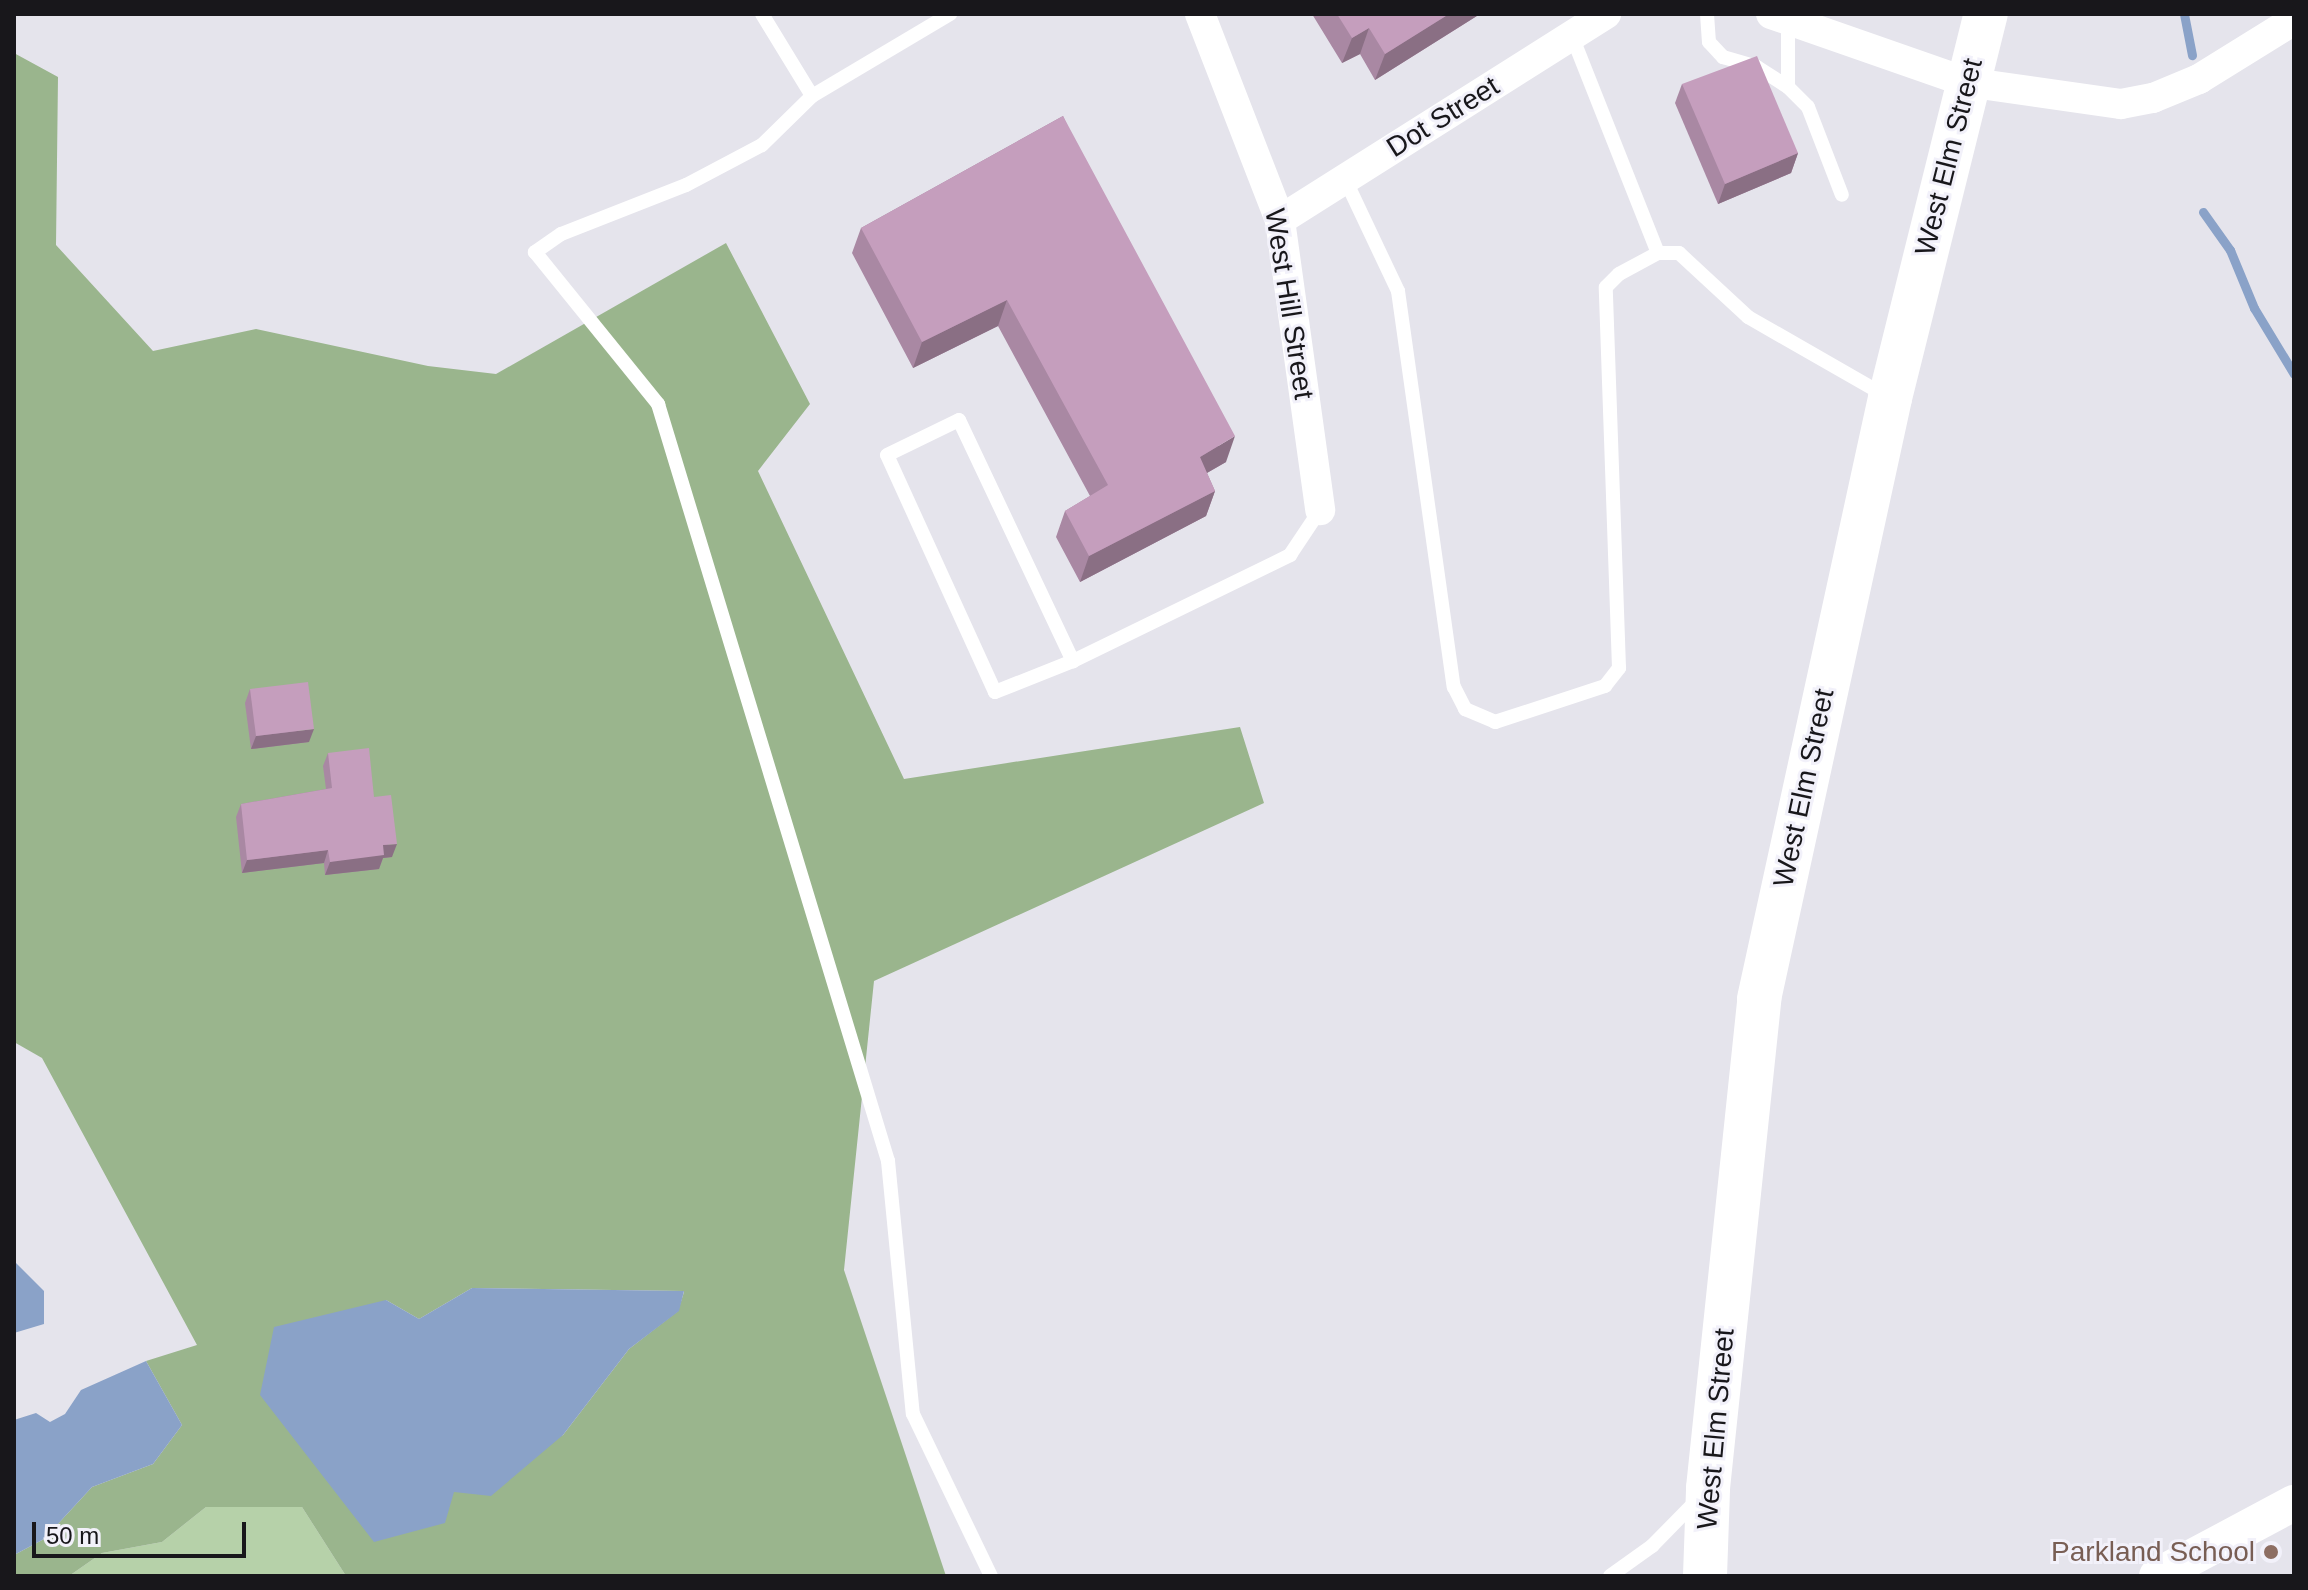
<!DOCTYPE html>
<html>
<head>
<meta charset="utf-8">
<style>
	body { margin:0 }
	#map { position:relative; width:2308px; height:1590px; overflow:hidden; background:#e5e4ec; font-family:Arial,sans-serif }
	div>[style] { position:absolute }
	.green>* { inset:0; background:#b6d1a9 }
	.forest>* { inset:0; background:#9ab58d }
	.water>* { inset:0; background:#8aa2c8 }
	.stream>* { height:9px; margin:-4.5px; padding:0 4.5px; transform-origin:4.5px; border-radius:4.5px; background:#8aa2c8 }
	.service>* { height:14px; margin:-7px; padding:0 7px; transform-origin:7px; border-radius:7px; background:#fff }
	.minor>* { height:30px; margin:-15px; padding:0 15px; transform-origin:15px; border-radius:15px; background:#fff }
	.tertiary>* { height:36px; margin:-18px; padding:0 18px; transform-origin:18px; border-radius:18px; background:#fff }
	.primary>* { height:44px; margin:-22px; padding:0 22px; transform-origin:22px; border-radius:22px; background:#fff }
	.wall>* { inset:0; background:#a988a3 }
	.shaded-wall>* { inset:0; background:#8a6f84 }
	.building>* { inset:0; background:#c59ebd }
	.dots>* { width:22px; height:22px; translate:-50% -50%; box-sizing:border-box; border:4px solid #f2f1fa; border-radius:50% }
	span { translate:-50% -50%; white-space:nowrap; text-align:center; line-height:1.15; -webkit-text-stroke:6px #f2f1fa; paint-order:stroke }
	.street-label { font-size:28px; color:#18171b }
	.education-label { font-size:28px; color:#785e54 }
	.right { translate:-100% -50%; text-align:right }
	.frame { position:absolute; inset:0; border:16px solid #18171b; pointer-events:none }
	.scale { position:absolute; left:32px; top:1522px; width:214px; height:36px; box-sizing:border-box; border:4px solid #18171b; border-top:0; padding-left:10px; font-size:24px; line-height:28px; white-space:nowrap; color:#18171b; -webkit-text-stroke:6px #f2f1fa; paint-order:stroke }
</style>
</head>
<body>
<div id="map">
	<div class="green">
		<i style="clip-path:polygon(206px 1507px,302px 1507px,346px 1576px,69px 1576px,102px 1553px,162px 1542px)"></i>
	</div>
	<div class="forest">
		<i style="clip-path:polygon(evenodd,14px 53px,58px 77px,56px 245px,153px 351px,256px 329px,428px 366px,496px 374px,726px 243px,810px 404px,758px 471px,904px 779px,1240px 727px,1264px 803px,874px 981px,844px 1270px,946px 1576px,346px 1576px,302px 1507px,206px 1507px,162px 1542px,102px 1553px,69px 1576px,14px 1576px,14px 1555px,44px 1539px,92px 1487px,153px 1464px,182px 1425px,146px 1361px,197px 1345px,42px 1058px,14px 1042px,14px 53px,472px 1288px,684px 1291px,684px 1292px,678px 1311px,629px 1349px,563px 1435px,454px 1492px,386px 1300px,419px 1319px,472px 1288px)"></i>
	</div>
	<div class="water">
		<i style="clip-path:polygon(14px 1261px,44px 1291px,44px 1324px,14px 1333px)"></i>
		<i style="clip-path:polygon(472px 1288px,684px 1291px,679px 1311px,629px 1349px,563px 1435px,491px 1496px,454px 1492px,445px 1523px,374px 1542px,260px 1395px,274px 1327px,386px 1300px,419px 1319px)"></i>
		<i style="clip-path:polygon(146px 1361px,182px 1425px,153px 1464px,92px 1487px,44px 1539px,14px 1555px,14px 1420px,36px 1413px,50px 1422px,65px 1414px,81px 1390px)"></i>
	</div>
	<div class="stream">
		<i style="left:2184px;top:14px;width:42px;rotate:79deg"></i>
		<i style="left:2203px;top:212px;width:47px;rotate:54.6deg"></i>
		<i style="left:2230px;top:250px;width:63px;rotate:67.5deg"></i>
		<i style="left:2254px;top:308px;width:77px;rotate:58.8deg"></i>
	</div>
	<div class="service">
		<i style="left:762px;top:14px;width:96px;rotate:58.6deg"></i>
		<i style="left:812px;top:96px;width:161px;rotate:-30.7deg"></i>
		<i style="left:1707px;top:14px;width:28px;rotate:86deg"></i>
		<i style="left:1709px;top:42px;width:21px;rotate:47deg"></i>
		<i style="left:1723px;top:57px;width:35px;rotate:16deg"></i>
		<i style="left:1757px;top:67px;width:37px;rotate:33deg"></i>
		<i style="left:1788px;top:20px;width:67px;rotate:90deg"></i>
		<i style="left:1788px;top:87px;width:28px;rotate:45deg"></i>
		<i style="left:1808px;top:107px;width:94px;rotate:68.9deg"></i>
		<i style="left:1572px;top:36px;width:233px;rotate:68.4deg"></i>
		<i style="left:812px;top:96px;width:70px;rotate:135.6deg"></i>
		<i style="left:762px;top:145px;width:86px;rotate:152.2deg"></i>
		<i style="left:686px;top:185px;width:134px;rotate:158.6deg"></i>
		<i style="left:561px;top:234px;width:32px;rotate:145deg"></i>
		<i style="left:535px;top:252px;width:196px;rotate:51deg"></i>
		<i style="left:658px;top:404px;width:791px;rotate:73.1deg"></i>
		<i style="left:888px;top:1161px;width:254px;rotate:84.4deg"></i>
		<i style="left:913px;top:1414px;width:180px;rotate:64.3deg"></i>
		<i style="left:1345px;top:179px;width:124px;rotate:64.7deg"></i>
		<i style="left:1398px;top:291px;width:400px;rotate:82deg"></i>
		<i style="left:1454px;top:687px;width:25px;rotate:63deg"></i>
		<i style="left:1465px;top:709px;width:33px;rotate:23deg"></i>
		<i style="left:1495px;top:722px;width:116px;rotate:-18.1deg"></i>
		<i style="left:1605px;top:686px;width:23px;rotate:-52deg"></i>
		<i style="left:1619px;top:668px;width:381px;rotate:-92deg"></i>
		<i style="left:1606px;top:287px;width:18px;rotate:-45deg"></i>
		<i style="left:1619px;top:274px;width:44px;rotate:-28.3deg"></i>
		<i style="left:1658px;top:253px;width:21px"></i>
		<i style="left:1679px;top:253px;width:94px;rotate:42.8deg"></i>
		<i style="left:1748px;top:317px;width:159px;rotate:29.8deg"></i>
		<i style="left:1073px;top:661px;width:84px;rotate:158.3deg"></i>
		<i style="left:995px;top:692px;width:260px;rotate:-114.5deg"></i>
		<i style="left:887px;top:455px;width:80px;rotate:-25.9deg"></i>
		<i style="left:959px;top:420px;width:267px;rotate:64.7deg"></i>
		<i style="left:1073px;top:661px;width:242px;rotate:-26deg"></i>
		<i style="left:1290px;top:555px;width:54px;rotate:-56.3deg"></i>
		<i style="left:1610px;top:1576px;width:52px;rotate:-35.5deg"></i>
		<i style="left:1652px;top:1546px;width:64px;rotate:-45.6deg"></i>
	</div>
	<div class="minor">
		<i style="left:1200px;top:14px;width:221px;rotate:68.8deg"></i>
		<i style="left:1280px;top:220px;width:293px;rotate:82.1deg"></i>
		<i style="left:1771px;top:14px;width:207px;rotate:19.2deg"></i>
		<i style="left:1966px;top:82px;width:157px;rotate:8.1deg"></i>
		<i style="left:2121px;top:104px;width:33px;rotate:-11deg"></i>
		<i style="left:2153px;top:98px;width:50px;rotate:-22.4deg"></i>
		<i style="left:2199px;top:79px;width:112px;rotate:-31.8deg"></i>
		<i style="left:1280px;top:220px;width:386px;rotate:-32.3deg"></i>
	</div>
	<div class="tertiary">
		<i style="left:2157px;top:1576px;width:155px;rotate:-28.1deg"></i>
	</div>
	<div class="primary">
		<i style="left:1705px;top:1576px;width:88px;rotate:-88deg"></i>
		<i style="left:1708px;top:1488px;width:492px;rotate:-84deg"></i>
		<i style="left:1759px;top:999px;width:615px;rotate:-77.7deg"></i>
		<i style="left:1890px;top:398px;width:396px;rotate:-76deg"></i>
	</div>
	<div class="wall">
		<i style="clip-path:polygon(1312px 14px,1480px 14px,1375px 80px,1360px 54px,1342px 63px)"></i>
		<i style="clip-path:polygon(1682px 84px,1798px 153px,1791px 173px,1718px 204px,1675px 103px)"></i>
		<i style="clip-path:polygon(1063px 116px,1226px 462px,1207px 473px,1215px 491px,1206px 516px,1080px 582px,1056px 537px,1065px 511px,1090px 496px,998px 326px,913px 368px,852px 253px,861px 228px)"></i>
		<i style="clip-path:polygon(250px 689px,309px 742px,251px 749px,245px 703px)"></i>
		<i style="clip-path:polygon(328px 753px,374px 797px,392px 857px,383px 858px,379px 869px,325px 875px,324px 863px,242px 873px,236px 817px,241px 804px,326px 789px,323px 766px)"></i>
	</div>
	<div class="shaded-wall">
		<i style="clip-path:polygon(1449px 14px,1480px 14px,1375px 80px,1385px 54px)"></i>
		<i style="clip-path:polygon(1369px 28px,1360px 54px,1342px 63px,1352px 38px)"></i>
		<i style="clip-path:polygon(1798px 153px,1791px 173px,1718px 204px,1725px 184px)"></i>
		<i style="clip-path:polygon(1007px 300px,998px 326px,913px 368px,922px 342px)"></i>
		<i style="clip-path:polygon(1235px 436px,1226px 462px,1191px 482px,1200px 457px)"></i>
		<i style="clip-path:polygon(1215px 491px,1206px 516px,1080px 582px,1089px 556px)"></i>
		<i style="clip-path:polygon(314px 729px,309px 742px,251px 749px,256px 736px)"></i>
		<i style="clip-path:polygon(397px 844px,392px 857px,383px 858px,379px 869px,325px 875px,330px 862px,383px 845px)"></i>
		<i style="clip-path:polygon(328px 850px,324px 863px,242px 873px,247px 860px)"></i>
	</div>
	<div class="building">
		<i style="clip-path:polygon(1337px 14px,1449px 14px,1385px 54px,1369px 28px,1352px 38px)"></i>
		<i style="clip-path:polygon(1757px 56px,1798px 153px,1725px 184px,1682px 84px)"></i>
		<i style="clip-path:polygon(1063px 116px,1235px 436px,1200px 457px,1215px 491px,1089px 556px,1065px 511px,1108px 485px,1007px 300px,922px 342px,861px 228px)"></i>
		<i style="clip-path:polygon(308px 682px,314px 729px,256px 736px,250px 689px)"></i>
		<i style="clip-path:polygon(369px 748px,374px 797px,391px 795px,397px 844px,383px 845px,384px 855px,330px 862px,328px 850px,247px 860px,241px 804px,332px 788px,328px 753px)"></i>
	</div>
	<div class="dots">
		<i style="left:2271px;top:1552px;background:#8d6e63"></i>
	</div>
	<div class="street-label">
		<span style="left:1443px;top:117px;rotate:-32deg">Dot Street</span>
		<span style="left:1949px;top:157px;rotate:-76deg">West Elm Street</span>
		<span style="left:1289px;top:304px;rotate:81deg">West Hill Street</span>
		<span style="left:1804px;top:788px;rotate:-78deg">West Elm Street</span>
		<span style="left:1716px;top:1429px;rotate:-85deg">West Elm Street</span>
	</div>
	<div class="education-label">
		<span class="right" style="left:2255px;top:1552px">Parkland School</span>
	</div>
	<div class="frame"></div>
	<div class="scale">50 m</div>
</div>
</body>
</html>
